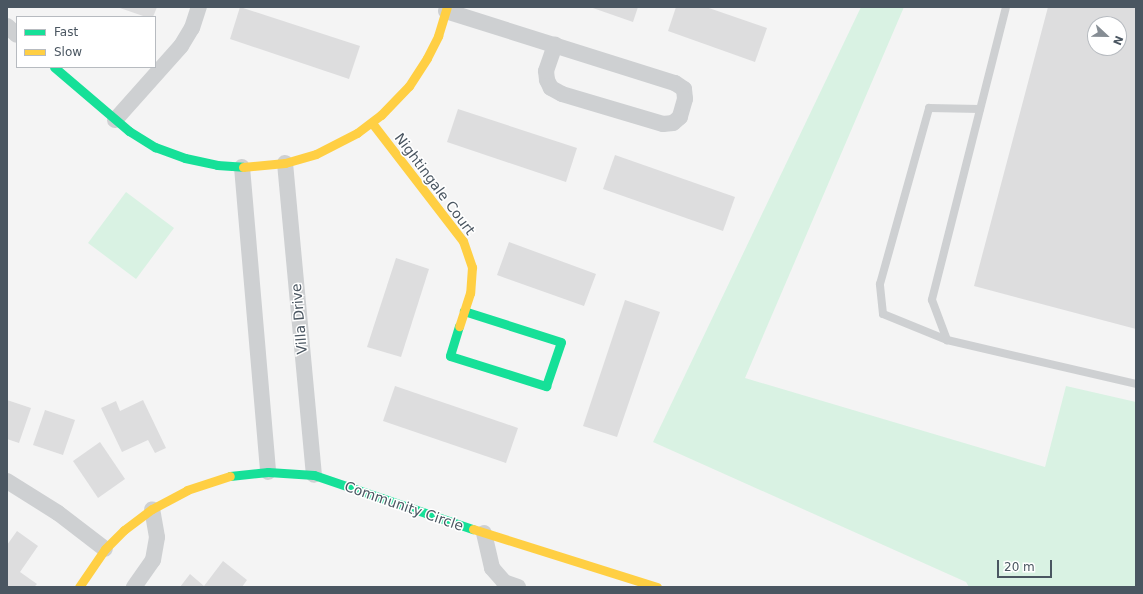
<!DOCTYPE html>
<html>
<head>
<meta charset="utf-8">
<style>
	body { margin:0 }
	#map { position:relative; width:1143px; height:594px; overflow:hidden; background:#f4f4f4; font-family:"DejaVu Sans",sans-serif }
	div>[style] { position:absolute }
	.green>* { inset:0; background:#d9f2e3 }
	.building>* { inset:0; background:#ddddde }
	.lane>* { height:8px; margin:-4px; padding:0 4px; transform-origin:4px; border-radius:4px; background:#ced0d2 }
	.street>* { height:16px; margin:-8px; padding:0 8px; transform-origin:8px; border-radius:8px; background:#ced0d2 }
	.fast>* { height:9px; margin:-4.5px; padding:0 4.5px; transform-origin:4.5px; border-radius:4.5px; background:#16e098 }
	.slow>* { height:9px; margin:-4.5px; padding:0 4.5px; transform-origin:4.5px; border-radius:4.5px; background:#ffcf43 }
	span { translate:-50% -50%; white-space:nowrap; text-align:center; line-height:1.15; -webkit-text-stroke:3px #fff; paint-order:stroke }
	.street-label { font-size:14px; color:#4a5661 }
	.frame { position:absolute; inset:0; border:8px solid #4a5661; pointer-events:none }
	.legend { position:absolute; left:16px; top:16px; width:140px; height:52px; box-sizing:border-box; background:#fff; border:1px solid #b7bbc0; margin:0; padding:5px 7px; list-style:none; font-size:12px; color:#4a5661 }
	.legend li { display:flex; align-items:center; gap:8px; height:20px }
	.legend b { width:20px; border:1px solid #b7bbc0 }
	.north { position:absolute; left:1087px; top:16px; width:40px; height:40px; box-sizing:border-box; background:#fff; border:1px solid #b7bbc0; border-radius:50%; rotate:112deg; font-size:11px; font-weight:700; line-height:16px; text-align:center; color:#4a5661 }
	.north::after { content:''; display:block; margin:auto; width:14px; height:18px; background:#868d94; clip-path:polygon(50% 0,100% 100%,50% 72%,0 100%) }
	.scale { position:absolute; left:997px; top:560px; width:55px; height:18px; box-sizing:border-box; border:2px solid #4a5661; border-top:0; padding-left:5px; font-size:12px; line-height:14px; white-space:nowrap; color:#4a5661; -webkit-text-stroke:3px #fff; paint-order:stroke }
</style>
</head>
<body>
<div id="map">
	<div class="green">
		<i style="clip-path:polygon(861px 7px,904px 7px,745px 378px,1045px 467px,1066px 386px,1136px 402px,1136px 587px,969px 587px,966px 582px,653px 442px)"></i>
		<i style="clip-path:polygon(126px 192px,174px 228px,136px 279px,88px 243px)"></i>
	</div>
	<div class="building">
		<i style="clip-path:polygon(117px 7px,157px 7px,153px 17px,146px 17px)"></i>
		<i style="clip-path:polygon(240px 7px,360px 46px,349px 79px,230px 39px)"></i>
		<i style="clip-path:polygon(590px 7px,638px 7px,633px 22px)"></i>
		<i style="clip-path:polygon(676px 7px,706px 7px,767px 28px,755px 62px,668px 31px)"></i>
		<i style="clip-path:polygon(evenodd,1048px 7px,1136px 7px,1136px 329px,974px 286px,1048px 7px,1095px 24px,1119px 24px,1119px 48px,1095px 48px,1095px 24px)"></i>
		<i style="clip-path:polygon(458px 109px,577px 148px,566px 182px,447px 142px)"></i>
		<i style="clip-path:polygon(615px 155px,735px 197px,723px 231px,603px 189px)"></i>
		<i style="clip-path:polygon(509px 242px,596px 274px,584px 306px,497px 275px)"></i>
		<i style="clip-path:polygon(396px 258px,429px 269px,401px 357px,367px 347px)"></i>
		<i style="clip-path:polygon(625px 300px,660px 312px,617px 437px,583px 426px)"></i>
		<i style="clip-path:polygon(395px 386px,518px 428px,506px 463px,383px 421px)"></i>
		<i style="clip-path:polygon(7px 400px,31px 408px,19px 443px,7px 439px)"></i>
		<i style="clip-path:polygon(143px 400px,166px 448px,155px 453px,148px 440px,122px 452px,101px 408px,116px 401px,120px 411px)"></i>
		<i style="clip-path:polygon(45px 410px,75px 420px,63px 455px,33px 445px)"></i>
		<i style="clip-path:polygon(100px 442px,125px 479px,98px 498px,73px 461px)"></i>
		<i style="clip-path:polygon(17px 531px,38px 546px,20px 572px,37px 584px,34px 587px,7px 587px,7px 545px)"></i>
		<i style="clip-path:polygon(223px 561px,247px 580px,242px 587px,180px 587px,190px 574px,204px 586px)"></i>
	</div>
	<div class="lane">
		<i style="left:1006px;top:7px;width:302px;rotate:104.2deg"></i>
		<i style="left:932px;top:300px;width:43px;rotate:69.4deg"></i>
		<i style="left:947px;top:340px;width:194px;rotate:13.1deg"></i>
		<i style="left:947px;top:340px;width:69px;rotate:-157.9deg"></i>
		<i style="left:883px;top:314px;width:30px;rotate:-96deg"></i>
		<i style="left:880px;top:284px;width:183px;rotate:-74.4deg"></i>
		<i style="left:929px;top:108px;width:51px;rotate:1.1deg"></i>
	</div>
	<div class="street">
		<i style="left:446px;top:11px;width:240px;rotate:17.5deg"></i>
		<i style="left:675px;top:83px;width:11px;rotate:34deg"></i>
		<i style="left:684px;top:89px;width:10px;rotate:84deg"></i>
		<i style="left:685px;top:99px;width:19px;rotate:106deg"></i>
		<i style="left:680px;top:117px;width:9px;rotate:139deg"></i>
		<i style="left:673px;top:123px;width:10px;rotate:174deg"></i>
		<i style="left:663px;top:124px;width:105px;rotate:-163.5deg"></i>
		<i style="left:562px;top:94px;width:13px;rotate:-151deg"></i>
		<i style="left:551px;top:88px;width:9px;rotate:-117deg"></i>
		<i style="left:547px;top:80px;width:9px;rotate:-96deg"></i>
		<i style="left:546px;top:71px;width:28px;rotate:-71deg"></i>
		<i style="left:7px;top:26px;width:13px;rotate:42deg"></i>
		<i style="left:115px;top:120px;width:99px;rotate:-48.3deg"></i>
		<i style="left:181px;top:46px;width:21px;rotate:-59deg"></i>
		<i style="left:192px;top:28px;width:22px;rotate:-72deg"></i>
		<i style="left:285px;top:163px;width:313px;rotate:84.7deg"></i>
		<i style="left:242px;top:167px;width:306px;rotate:85.1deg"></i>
		<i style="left:7px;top:481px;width:60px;rotate:32.1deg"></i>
		<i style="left:58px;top:513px;width:59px;rotate:37.5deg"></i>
		<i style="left:484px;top:533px;width:36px;rotate:77deg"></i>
		<i style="left:492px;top:568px;width:18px;rotate:49deg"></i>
		<i style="left:504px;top:582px;width:15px;rotate:20deg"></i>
		<i style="left:134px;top:587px;width:33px;rotate:-55deg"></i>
		<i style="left:153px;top:560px;width:23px;rotate:-80deg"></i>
		<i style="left:157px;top:537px;width:28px;rotate:-100deg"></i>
	</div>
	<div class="fast">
		<i style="left:54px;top:67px;width:99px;rotate:40.5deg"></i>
		<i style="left:129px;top:131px;width:31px;rotate:32deg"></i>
		<i style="left:155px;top:147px;width:32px;rotate:20deg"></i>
		<i style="left:185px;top:158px;width:33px;rotate:12deg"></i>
		<i style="left:217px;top:165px;width:26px;rotate:4deg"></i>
		<i style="left:459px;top:326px;width:31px;rotate:107deg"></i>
		<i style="left:450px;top:356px;width:101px;rotate:17.4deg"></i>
		<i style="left:546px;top:386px;width:46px;rotate:-71.2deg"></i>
		<i style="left:561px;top:342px;width:102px;rotate:-162.3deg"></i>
		<i style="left:230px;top:476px;width:38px;rotate:-6deg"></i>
		<i style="left:268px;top:472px;width:46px;rotate:3.7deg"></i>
		<i style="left:314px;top:475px;width:168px;rotate:18.8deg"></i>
	</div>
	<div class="slow">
		<i style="left:372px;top:123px;width:149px;rotate:52.4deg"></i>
		<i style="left:463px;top:241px;width:28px;rotate:71deg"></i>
		<i style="left:472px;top:267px;width:26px;rotate:94deg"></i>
		<i style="left:470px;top:293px;width:35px;rotate:108deg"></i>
		<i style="left:243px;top:167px;width:42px;rotate:-5.4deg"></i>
		<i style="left:285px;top:163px;width:32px;rotate:-16deg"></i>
		<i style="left:316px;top:154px;width:46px;rotate:-27.1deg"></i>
		<i style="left:357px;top:133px;width:30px;rotate:-37deg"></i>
		<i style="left:381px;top:115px;width:40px;rotate:-46deg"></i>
		<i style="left:409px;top:86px;width:33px;rotate:-57deg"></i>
		<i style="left:427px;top:58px;width:25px;rotate:-63deg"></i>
		<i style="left:438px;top:36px;width:30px;rotate:-73deg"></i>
		<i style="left:473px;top:529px;width:193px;rotate:17.5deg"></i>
		<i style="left:79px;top:587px;width:46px;rotate:-55.6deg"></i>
		<i style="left:105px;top:549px;width:27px;rotate:-45deg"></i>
		<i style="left:124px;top:530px;width:35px;rotate:-37deg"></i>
		<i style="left:152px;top:509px;width:40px;rotate:-28deg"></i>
		<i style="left:187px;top:490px;width:45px;rotate:-18deg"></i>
	</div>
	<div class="street-label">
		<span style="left:435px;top:184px;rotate:53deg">Nightingale Court</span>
		<span style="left:299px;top:319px;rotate:-95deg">Villa Drive</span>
		<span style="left:404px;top:506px;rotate:19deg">Community Circle</span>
	</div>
	<div class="frame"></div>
	<ul class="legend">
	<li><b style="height:5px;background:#16e098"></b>Fast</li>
	<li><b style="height:5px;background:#ffcf43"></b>Slow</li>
	</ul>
	<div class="north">N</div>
	<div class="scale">20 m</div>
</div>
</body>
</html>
